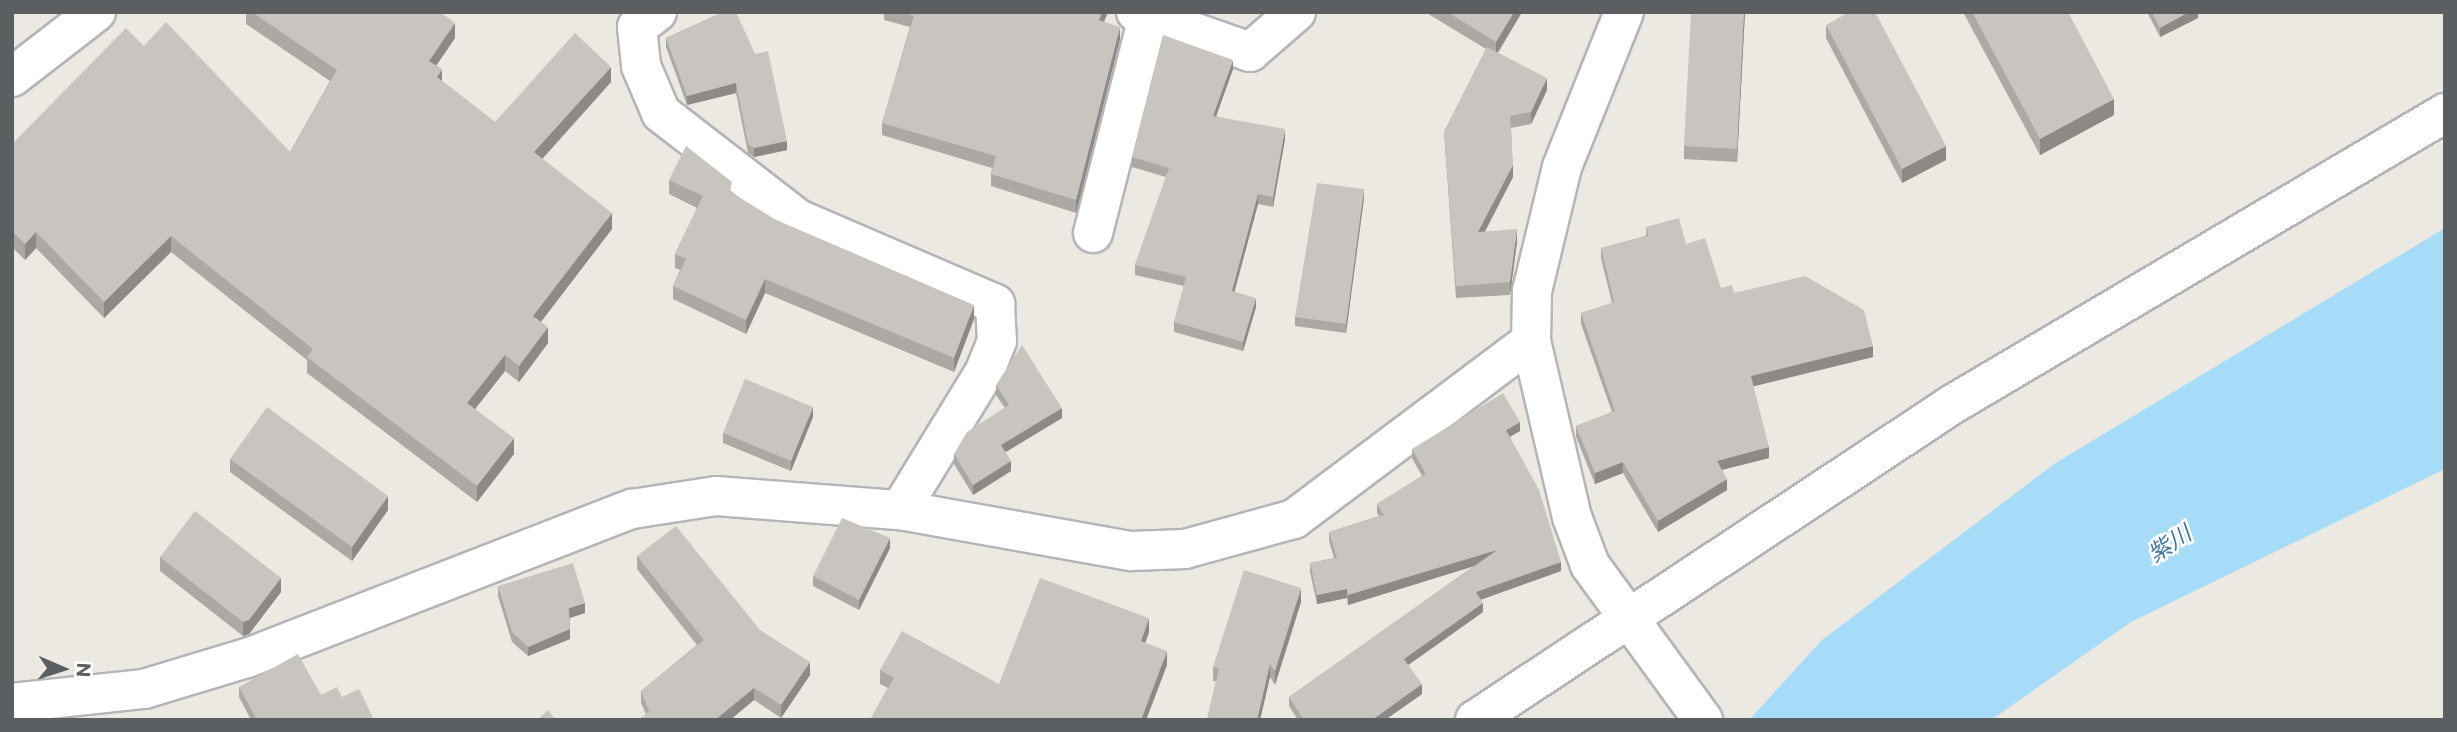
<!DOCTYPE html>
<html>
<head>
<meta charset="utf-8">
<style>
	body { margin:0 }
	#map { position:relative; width:2457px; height:732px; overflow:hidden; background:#ece9e2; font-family:Commissioner,"Noto Sans JP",sans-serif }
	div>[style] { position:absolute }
	.water>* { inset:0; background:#a7dcf8 }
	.roads { filter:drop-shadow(2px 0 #b3b5b9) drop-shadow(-2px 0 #b3b5b9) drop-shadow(0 2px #b3b5b9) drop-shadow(0 -2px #b3b5b9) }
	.minor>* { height:38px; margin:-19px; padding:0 19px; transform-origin:19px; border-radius:19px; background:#fff }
	.wall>* { inset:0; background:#aca9a4 }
	.shaded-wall>* { inset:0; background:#8c8986 }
	.building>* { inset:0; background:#c8c4bf }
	span { translate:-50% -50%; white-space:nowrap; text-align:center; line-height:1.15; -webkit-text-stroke:5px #fff; paint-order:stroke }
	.water-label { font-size:23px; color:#4379a0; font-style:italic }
	.frame { position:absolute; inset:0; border:14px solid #5b5f62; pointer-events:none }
	.north { position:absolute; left:28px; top:634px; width:70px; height:70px; -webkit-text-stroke:5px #fff; paint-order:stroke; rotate:93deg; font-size:19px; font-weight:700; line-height:28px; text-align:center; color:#5b5f62 }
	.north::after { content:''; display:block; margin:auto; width:24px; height:32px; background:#5b5f62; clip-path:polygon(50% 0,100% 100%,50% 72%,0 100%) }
</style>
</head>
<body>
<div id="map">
	<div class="water">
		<i style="clip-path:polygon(2445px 228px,2445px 469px,2131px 622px,1991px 720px,1749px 720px,1822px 640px,2054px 464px)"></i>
	</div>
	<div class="roads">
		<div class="minor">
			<i style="left:657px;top:12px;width:25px;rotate:143deg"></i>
			<i style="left:637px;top:27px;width:39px;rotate:84deg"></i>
			<i style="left:641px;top:66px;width:51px;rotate:66.9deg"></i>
			<i style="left:661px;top:113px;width:173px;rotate:37.7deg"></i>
			<i style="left:798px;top:219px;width:215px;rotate:23.3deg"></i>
			<i style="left:995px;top:304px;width:37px;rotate:87deg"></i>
			<i style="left:997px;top:341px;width:35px;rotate:112deg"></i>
			<i style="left:984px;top:373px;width:161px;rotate:121.5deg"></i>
			<i style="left:1136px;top:12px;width:121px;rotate:19.3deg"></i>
			<i style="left:1250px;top:52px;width:61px;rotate:-41deg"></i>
			<i style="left:1624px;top:12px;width:167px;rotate:111.8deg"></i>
			<i style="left:1562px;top:167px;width:128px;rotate:103.6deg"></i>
			<i style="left:1532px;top:291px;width:50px;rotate:91.1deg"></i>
			<i style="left:1531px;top:341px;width:181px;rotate:76.9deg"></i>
			<i style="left:1572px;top:517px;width:51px;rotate:69.4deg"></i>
			<i style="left:1590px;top:565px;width:192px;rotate:53.9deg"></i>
			<i style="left:12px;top:77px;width:106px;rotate:-37.7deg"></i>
			<i style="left:1093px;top:233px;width:223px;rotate:-75.7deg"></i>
			<i style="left:12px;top:703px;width:133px;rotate:-6.1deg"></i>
			<i style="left:144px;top:689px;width:108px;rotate:-16.8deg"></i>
			<i style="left:247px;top:658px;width:413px;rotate:-21.2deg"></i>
			<i style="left:632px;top:509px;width:85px;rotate:-8.8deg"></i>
			<i style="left:716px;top:496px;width:185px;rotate:4.4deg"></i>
			<i style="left:900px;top:510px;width:235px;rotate:10.1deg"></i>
			<i style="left:1131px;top:551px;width:54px;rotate:-2.1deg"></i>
			<i style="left:1185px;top:549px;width:113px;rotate:-15.4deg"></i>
			<i style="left:1294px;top:519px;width:296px;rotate:-36.9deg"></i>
			<i style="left:1475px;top:720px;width:573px;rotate:-33.47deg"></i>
			<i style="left:1953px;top:404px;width:572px;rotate:-30.6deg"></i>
		</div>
	</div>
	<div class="wall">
		<i style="clip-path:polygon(246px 12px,440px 12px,455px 38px,436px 66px,442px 81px,495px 122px,611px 82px,542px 159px,612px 229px,541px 322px,548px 343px,519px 382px,505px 371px,475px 409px,514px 454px,477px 502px,307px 373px,307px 360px,171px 252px,104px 318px,36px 248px,25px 260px,12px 247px,12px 144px,144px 46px,290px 152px,330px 81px,246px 24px)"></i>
		<i style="clip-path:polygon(723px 12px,787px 150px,754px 157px,748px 153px,736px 93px,687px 105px,666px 47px,666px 38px)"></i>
		<i style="clip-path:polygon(884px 12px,1108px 12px,1104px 22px,1120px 39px,1076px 213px,991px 186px,991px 174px,992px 168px,882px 135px,882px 123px,910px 27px,884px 20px)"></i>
		<i style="clip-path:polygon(1425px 12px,1522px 12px,1498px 53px,1547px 90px,1531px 124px,1511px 128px,1513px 177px,1485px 232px,1517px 242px,1510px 295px,1456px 298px,1444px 132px,1486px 49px)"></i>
		<i style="clip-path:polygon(1745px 12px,1737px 162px,1684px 159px,1684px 146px)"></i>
		<i style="clip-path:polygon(1963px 12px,2068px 12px,2114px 115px,2040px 155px)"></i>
		<i style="clip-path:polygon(2147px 12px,2198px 12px,2198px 18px,2160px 37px)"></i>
		<i style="clip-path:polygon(1826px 25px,1946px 160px,1902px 183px,1826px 38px)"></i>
		<i style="clip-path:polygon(1233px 69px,1216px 116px,1285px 139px,1273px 207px,1258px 204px,1234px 292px,1256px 307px,1243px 351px,1174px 332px,1174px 322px,1184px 286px,1135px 275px,1135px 265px,1166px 177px,1132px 167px,1132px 157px)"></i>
		<i style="clip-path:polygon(669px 180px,732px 193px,774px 219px,974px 319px,954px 372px,765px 293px,746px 334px,673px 299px,673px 286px,680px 270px,675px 268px,675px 254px,697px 208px,669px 194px)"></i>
		<i style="clip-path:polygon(1364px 198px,1346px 333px,1295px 326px,1295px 317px)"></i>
		<i style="clip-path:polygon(1646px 227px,1686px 244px,1721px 288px,1734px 293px,1873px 357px,1753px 386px,1769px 458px,1722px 470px,1727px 490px,1658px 532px,1623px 473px,1595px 484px,1576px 437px,1576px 426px,1612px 412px,1581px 324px,1581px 313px,1612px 303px,1601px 258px,1601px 248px,1646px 236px)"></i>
		<i style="clip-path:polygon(996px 385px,1062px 418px,1005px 452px,1011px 471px,973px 495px,954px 464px,954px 454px,1005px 408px,996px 395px)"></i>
		<i style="clip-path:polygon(813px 417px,791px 471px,723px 443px,723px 433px)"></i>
		<i style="clip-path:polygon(1520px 431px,1510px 437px,1561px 571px,1481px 600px,1483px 612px,1408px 665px,1422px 694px,1385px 720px,1298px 720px,1289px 706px,1289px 697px,1474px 566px,1348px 605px,1347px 598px,1317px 604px,1310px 572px,1310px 563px,1334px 558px,1329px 541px,1329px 532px,1379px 516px,1377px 513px,1377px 504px,1422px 476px,1412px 458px,1412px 449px)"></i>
		<i style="clip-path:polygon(230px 459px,388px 510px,352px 561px,230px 472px)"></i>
		<i style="clip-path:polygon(890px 548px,859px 610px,813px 586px,813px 576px)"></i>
		<i style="clip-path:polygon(637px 556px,760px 630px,810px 675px,781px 718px,754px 700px,730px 720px,639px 720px,646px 714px,641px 703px,641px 691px,697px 645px,637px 569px)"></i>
		<i style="clip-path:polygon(160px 557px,281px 592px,249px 634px,243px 636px,160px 571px)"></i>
		<i style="clip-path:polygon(498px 586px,585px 613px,570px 618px,570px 639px,528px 656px,512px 642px,498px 596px)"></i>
		<i style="clip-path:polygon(1301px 602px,1275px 685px,1270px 677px,1260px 720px,1207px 720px,1216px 681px,1213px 681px,1213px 667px)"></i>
		<i style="clip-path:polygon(1149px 632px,1145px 643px,1167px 665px,1146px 720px,870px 720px,888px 688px,880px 684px,880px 670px,999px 684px)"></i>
		<i style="clip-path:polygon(239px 687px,342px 697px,374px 720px,251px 720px,239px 697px)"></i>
	</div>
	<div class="shaded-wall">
		<i style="clip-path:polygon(1102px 12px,1108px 12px,1099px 33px,1099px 20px)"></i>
		<i style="clip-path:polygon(1514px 12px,1522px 12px,1496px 55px,1496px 42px)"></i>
		<i style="clip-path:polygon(1744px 12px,1745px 12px,1737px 162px,1737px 149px)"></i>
		<i style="clip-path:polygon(2189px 12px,2198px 12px,2198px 18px,2160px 37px,2160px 28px)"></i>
		<i style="clip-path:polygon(455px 23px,455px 38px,429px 76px,429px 61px)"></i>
		<i style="clip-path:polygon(1120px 27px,1120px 39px,1076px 213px,1076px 200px)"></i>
		<i style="clip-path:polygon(1233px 60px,1233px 69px,1213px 125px,1213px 116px)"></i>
		<i style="clip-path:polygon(611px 67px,611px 82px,534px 168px,534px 152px)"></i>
		<i style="clip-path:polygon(442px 69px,442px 85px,437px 77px)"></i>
		<i style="clip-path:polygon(1547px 78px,1547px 90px,1531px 124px,1531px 112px)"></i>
		<i style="clip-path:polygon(736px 83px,736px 93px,687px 105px,687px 96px)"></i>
		<i style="clip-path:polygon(2114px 99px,2114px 115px,2040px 155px,2040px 139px)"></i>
		<i style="clip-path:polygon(1285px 129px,1285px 139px,1273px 207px,1273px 197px)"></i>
		<i style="clip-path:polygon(787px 141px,787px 150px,754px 157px,754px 148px)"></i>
		<i style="clip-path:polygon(1946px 146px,1946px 160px,1902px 183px,1902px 169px)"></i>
		<i style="clip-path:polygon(1513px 165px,1513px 177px,1478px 244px,1478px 232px)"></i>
		<i style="clip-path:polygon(1364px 189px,1364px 198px,1346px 333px,1346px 324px)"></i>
		<i style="clip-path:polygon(1258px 194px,1258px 204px,1232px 301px,1232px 291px)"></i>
		<i style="clip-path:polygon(612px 213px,612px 229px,533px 332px,533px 316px)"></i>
		<i style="clip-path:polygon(1517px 229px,1517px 242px,1510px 295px,1510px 282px)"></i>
		<i style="clip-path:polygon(36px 232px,36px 248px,25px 260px,25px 244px)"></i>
		<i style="clip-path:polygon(171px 236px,171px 252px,104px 318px,104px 302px)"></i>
		<i style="clip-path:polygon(765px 279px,765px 293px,746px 334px,746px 320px)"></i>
		<i style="clip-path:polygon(1256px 298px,1256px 307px,1243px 351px,1243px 342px)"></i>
		<i style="clip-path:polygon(974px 305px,974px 319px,954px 372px,954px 358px)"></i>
		<i style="clip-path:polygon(548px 327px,548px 343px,519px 382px,519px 366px)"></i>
		<i style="clip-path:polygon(1873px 346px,1873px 357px,1751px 387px,1751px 376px)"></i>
		<i style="clip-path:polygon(505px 355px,505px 371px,467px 419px,467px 403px)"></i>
		<i style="clip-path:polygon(813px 407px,813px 417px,791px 471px,791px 461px)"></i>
		<i style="clip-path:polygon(1062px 408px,1062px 418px,1001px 455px,1001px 445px)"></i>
		<i style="clip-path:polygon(1520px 422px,1520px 431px,1506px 439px,1506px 430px)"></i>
		<i style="clip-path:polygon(514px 438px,514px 454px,477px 502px,477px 486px)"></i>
		<i style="clip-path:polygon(1769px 447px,1769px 458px,1717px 471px,1717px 461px)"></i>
		<i style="clip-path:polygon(1011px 461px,1011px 471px,973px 495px,973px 485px)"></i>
		<i style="clip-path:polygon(1623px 462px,1623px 473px,1595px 484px,1595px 473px)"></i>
		<i style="clip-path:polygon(1727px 479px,1727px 490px,1658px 532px,1658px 521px)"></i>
		<i style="clip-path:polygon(388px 496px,388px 510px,352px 561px,352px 547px)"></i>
		<i style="clip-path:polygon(890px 538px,890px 548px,859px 610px,859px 600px)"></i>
		<i style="clip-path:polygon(1497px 550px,1497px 559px,1348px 605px,1348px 595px)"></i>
		<i style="clip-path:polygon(1561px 562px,1561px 571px,1476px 601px,1476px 592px)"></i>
		<i style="clip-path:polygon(281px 578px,281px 592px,249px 634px,243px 636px,243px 622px)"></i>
		<i style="clip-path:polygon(1301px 588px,1301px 602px,1275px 685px,1275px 671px)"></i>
		<i style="clip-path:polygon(1347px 589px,1347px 598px,1317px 604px,1317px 595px)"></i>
		<i style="clip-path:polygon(585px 603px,585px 613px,569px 618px,569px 608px)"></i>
		<i style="clip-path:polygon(1483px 603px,1483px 612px,1404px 668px,1404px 659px)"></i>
		<i style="clip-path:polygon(1149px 618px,1149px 632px,1141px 655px,1141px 641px)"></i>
		<i style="clip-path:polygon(570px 629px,570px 639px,528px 656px,528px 647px)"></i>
		<i style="clip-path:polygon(1167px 651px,1167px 665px,1146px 720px,1141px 720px)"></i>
		<i style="clip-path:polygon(810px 662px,810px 675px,781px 718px,781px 705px)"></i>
		<i style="clip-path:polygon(1270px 664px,1270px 677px,1260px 720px,1257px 720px)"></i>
		<i style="clip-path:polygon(1422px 684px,1422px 694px,1385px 720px,1372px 720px)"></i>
		<i style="clip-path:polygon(754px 688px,754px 700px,730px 720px,715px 720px)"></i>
	</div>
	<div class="building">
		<i style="clip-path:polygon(252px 12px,440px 12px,455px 23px,429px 61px,442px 69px,437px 77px,495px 122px,575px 33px,611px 67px,534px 152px,612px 213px,533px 316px,548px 327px,519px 366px,505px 355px,467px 403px,514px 438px,477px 486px,307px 357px,313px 349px,171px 236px,104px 302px,36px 232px,25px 244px,12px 231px,12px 144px,126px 28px,144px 46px,166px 22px,290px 152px,337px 70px)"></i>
		<i style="clip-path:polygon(723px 12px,736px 12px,755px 54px,768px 51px,787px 141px,754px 148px,748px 144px,736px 83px,687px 96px,666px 38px)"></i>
		<i style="clip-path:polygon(902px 12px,1102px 12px,1099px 20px,1120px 27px,1076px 200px,991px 174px,996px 156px,882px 123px,914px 16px)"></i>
		<i style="clip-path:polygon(1447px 12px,1514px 12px,1496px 42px)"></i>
		<i style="clip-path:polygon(1691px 12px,1744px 12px,1737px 149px,1684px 146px)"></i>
		<i style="clip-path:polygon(1849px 12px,1875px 12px,1946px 146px,1902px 169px,1826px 25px)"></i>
		<i style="clip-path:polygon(1972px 12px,2068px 12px,2114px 99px,2040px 139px)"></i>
		<i style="clip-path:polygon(2152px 12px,2189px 12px,2160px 28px)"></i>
		<i style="clip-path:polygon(1163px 35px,1233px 60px,1213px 116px,1285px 129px,1273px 197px,1258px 194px,1232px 291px,1256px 298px,1243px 342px,1174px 322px,1186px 277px,1135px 265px,1169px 168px,1132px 157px)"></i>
		<i style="clip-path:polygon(1487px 47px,1547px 78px,1531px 112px,1510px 116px,1513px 165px,1478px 232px,1517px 229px,1510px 282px,1456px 286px,1444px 132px)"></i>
		<i style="clip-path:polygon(686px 146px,732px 182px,730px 192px,774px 219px,974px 305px,954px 358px,765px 279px,746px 320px,673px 286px,686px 259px,675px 254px,703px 196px,669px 180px)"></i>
		<i style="clip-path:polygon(1317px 183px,1364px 189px,1346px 324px,1295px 317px)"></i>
		<i style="clip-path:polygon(1679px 218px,1686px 244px,1705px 238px,1721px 288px,1732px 285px,1734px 293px,1805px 276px,1864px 310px,1873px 346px,1751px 376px,1769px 447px,1717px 461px,1727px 479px,1658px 521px,1623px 462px,1595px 473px,1576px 426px,1615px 411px,1581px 313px,1614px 302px,1601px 248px,1648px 236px,1646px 227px)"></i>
		<i style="clip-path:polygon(1022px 345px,1062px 408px,1001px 445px,1011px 461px,973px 485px,954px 454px,967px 432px,1009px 405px,996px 385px)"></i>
		<i style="clip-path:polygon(745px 379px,813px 407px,791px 461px,723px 433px)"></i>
		<i style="clip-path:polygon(1503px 393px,1520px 422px,1506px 430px,1539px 490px,1561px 562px,1476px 592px,1483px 603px,1404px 659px,1422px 684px,1372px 720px,1304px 720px,1289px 697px,1497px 550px,1348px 595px,1347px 589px,1317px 595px,1310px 563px,1337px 558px,1329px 532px,1384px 515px,1377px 504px,1426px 474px,1412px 449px)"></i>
		<i style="clip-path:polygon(267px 407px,388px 496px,352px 547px,230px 459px)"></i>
		<i style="clip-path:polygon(195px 511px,281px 578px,249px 620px,243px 622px,160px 557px)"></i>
		<i style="clip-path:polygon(842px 518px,890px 538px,859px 600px,813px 576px)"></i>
		<i style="clip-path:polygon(676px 526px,760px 630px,810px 662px,781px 705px,754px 688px,715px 720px,639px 720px,649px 711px,641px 691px,704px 640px,637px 556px)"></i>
		<i style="clip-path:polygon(573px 563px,585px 603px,569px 608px,570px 629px,528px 647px,512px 632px,498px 586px)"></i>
		<i style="clip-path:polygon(1244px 570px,1301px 588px,1275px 671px,1270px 664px,1257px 720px,1207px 720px,1219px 669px,1213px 667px)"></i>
		<i style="clip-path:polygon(1040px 578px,1149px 618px,1141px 641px,1167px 651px,1141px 720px,870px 720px,894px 678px,880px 670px,902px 631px,999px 684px)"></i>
		<i style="clip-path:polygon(298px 654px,321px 695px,337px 687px,342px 697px,359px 689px,374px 720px,257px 720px,239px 687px)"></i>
		<i style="clip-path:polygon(548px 710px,556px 720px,537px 720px)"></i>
	</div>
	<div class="water-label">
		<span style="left:2169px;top:543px;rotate:-33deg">紫川</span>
	</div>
	<div class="frame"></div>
	<div class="north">N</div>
</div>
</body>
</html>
